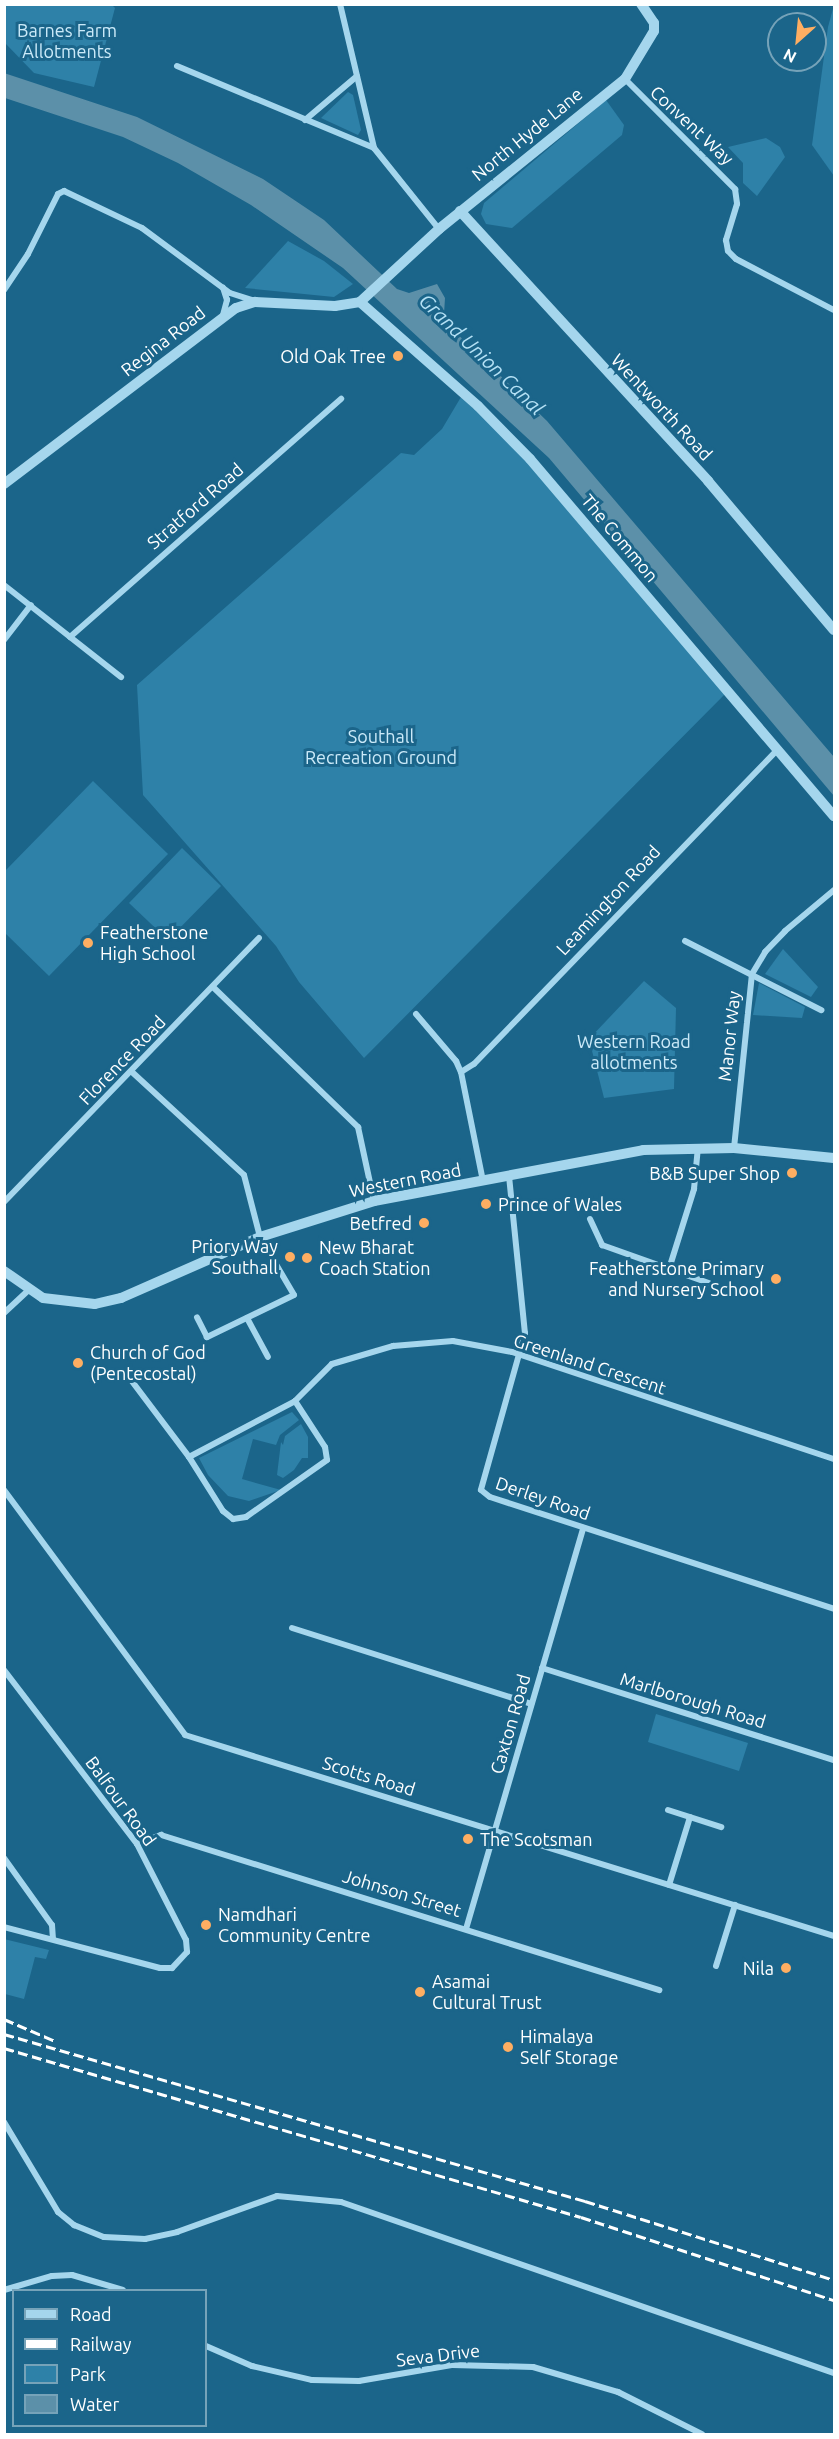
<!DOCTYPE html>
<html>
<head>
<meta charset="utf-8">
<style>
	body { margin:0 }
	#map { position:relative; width:839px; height:2439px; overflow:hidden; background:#1b658a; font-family:Ubuntu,sans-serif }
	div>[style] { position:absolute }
	.green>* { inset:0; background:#2e81a8 }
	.water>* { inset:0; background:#5c90a9 }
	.minor>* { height:6px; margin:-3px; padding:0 3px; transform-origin:3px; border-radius:3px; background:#a5d6ed }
	.tertiary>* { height:10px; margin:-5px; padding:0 5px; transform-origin:5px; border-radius:5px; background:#a5d6ed }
	.rail>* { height:3px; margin-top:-1.5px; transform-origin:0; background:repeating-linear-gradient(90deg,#fff 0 10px,transparent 0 14.5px) }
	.dots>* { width:16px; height:16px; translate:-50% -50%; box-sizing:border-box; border:3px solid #1b658a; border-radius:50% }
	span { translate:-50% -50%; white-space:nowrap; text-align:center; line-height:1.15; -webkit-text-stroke:6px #1b658a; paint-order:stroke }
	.park-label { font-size:18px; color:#cbeaf9 }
	.street-label { font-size:18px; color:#fff }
	.poi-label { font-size:18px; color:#fff }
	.right { translate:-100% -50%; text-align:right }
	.left { translate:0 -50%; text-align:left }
	.water-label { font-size:20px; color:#b5e1f5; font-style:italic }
	.frame { position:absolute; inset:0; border:6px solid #fff; pointer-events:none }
	.legend { position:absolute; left:12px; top:2289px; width:195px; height:138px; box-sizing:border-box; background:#1b658a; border:2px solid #76a3b9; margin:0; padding:8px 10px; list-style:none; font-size:18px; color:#fff }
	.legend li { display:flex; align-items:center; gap:12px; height:30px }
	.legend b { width:30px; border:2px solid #76a3b9 }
	.north { position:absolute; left:767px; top:12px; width:60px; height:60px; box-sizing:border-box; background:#1b658a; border:2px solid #76a3b9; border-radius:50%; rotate:207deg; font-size:16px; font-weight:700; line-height:24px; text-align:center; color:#fff }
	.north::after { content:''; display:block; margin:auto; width:21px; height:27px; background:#feae62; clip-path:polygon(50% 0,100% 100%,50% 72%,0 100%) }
</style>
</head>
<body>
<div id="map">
	<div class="green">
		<i style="clip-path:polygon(111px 4px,115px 8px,94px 87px,34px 73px,5px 43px,5px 5px)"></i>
		<i style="clip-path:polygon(834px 5px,834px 176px,812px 145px,828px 27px)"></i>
		<i style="clip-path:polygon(348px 92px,353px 95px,361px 130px,358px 135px,321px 118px)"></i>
		<i style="clip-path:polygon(606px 100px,624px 125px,622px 135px,512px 228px,486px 224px,481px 214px,484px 203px)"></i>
		<i style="clip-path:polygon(766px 138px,780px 147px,785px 157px,757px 196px,743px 183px,743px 163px,728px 147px)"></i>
		<i style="clip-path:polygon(288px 241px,324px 261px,353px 284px,334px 297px,245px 288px)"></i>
		<i style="clip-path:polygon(461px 397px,528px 459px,728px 691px,364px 1058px,299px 982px,276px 946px,143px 795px,137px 685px,401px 453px,414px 455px,442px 429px)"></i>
		<i style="clip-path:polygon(93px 781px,168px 854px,49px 976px,5px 933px,5px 871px)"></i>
		<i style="clip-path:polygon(182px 848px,221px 886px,168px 940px,129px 903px)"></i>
		<i style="clip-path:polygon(783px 949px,818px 987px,811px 997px,765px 974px)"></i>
		<i style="clip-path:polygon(644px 981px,676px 1008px,674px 1089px,604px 1098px,589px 1039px)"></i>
		<i style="clip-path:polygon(759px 983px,805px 1007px,802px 1018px,753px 1015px)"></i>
		<i style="clip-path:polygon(292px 1412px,299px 1420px,280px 1435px,276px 1445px,253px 1439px,242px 1479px,281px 1490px,249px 1501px,228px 1496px,208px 1475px,199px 1458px)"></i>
		<i style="clip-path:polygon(301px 1424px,308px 1437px,308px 1458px,302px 1458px,294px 1470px,283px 1478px,277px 1475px,281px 1442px,283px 1445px,285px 1436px)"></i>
		<i style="clip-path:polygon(656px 1714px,748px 1743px,739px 1771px,648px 1742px)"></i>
		<i style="clip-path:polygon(4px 1939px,49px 1950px,46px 1959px,35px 1957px,24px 1999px,5px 1994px)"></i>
	</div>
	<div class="water">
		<i style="clip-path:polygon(4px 73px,137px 117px,263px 179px,324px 220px,397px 289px,409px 293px,437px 284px,445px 298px,444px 314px,448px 325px,547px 421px,834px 757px,834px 796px,549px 458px,343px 268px,251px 205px,178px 163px,123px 137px,5px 98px)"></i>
	</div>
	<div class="minor">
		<i style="left:340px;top:4px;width:148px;rotate:76.7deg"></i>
		<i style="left:374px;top:148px;width:104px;rotate:51.3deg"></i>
		<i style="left:177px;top:66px;width:213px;rotate:22.6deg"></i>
		<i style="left:625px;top:79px;width:156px;rotate:45deg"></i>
		<i style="left:735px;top:189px;width:15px;rotate:82deg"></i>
		<i style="left:737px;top:204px;width:38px;rotate:107deg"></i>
		<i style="left:726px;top:240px;width:11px;rotate:80deg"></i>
		<i style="left:728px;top:251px;width:11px;rotate:45deg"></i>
		<i style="left:736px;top:259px;width:110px;rotate:27.5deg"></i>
		<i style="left:305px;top:120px;width:68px;rotate:-40.2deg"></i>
		<i style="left:4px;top:290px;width:43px;rotate:-56.3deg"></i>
		<i style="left:28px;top:254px;width:67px;rotate:-63.4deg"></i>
		<i style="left:58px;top:194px;width:7px;rotate:-27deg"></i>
		<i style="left:64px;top:191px;width:86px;rotate:25.4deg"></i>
		<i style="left:142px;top:228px;width:109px;rotate:36.5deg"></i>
		<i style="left:230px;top:293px;width:25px;rotate:18deg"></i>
		<i style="left:223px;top:315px;width:16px;rotate:-75deg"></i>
		<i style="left:227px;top:300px;width:13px;rotate:-108deg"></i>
		<i style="left:4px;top:585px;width:149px;rotate:38.2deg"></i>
		<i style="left:70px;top:637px;width:361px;rotate:-41.3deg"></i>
		<i style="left:4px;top:640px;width:44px;rotate:-52.4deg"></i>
		<i style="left:685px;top:941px;width:153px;rotate:26.9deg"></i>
		<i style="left:213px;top:987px;width:202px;rotate:44deg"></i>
		<i style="left:358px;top:1127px;width:76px;rotate:77.8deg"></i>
		<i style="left:416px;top:1014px;width:62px;rotate:49.6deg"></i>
		<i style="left:456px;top:1061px;width:12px;rotate:66deg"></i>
		<i style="left:461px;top:1072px;width:111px;rotate:78.6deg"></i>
		<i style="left:132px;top:1072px;width:152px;rotate:42.6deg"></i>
		<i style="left:244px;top:1175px;width:64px;rotate:75.5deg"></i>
		<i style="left:260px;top:1237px;width:67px;rotate:59.6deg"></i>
		<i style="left:294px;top:1295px;width:97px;rotate:154.2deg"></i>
		<i style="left:207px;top:1337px;width:22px;rotate:-117deg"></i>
		<i style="left:461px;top:1072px;width:15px;rotate:-32deg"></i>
		<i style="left:474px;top:1064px;width:438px;rotate:-46deg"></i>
		<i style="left:734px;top:1148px;width:175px;rotate:-84.1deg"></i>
		<i style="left:752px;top:974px;width:26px;rotate:-59deg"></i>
		<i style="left:765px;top:952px;width:29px;rotate:-46deg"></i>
		<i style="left:785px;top:931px;width:64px;rotate:-39.9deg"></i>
		<i style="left:509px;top:1176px;width:158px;rotate:84.2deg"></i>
		<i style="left:525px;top:1333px;width:163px;rotate:105.7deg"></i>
		<i style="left:481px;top:1490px;width:11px;rotate:38deg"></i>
		<i style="left:490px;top:1497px;width:362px;rotate:18deg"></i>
		<i style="left:4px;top:1202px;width:367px;rotate:-46deg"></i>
		<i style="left:590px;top:1219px;width:29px;rotate:65deg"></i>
		<i style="left:602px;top:1245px;width:114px;rotate:19.6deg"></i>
		<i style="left:669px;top:1269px;width:84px;rotate:-72.6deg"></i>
		<i style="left:694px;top:1189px;width:42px;rotate:-84.6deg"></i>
		<i style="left:4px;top:1313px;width:33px;rotate:-43deg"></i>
		<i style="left:247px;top:1318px;width:44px;rotate:61.7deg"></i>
		<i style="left:131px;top:1380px;width:96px;rotate:53deg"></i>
		<i style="left:295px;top:1401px;width:52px;rotate:-45deg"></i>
		<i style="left:332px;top:1364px;width:64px;rotate:-16.4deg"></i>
		<i style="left:393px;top:1346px;width:60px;rotate:-4.8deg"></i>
		<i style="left:453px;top:1341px;width:60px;rotate:10.6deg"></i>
		<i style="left:512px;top:1352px;width:339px;rotate:18.4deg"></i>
		<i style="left:295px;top:1401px;width:55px;rotate:56.9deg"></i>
		<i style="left:325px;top:1447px;width:13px;rotate:81deg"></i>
		<i style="left:327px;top:1460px;width:99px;rotate:144.9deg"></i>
		<i style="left:246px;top:1517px;width:13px;rotate:171deg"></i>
		<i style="left:233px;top:1519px;width:13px;rotate:-141deg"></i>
		<i style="left:223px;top:1511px;width:64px;rotate:-122.2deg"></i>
		<i style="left:189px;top:1457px;width:120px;rotate:-27.8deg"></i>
		<i style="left:4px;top:1490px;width:305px;rotate:53.5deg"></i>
		<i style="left:185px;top:1735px;width:679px;rotate:17.21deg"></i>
		<i style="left:292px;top:1628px;width:251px;rotate:17.6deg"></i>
		<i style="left:542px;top:1668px;width:306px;rotate:17.5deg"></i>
		<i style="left:4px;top:1670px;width:219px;rotate:52.6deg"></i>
		<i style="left:137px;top:1844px;width:108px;rotate:63deg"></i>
		<i style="left:186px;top:1940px;width:12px;rotate:85deg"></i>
		<i style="left:187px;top:1952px;width:22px;rotate:133deg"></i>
		<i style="left:172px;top:1968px;width:12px;rotate:180deg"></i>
		<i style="left:160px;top:1968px;width:161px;rotate:-165.3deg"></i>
		<i style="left:668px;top:1810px;width:56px;rotate:17.8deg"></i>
		<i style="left:137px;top:1844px;width:26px;rotate:-21deg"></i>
		<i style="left:161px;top:1835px;width:522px;rotate:17.29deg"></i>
		<i style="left:4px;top:1858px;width:82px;rotate:54.4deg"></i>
		<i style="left:52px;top:1925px;width:14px;rotate:86deg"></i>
		<i style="left:669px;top:1885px;width:71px;rotate:-72.8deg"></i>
		<i style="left:466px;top:1929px;width:418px;rotate:-73.7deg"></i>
		<i style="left:716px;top:1966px;width:64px;rotate:-72.7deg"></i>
		<i style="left:4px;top:2122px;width:105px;rotate:59deg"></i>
		<i style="left:58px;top:2212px;width:21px;rotate:39deg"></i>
		<i style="left:74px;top:2225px;width:32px;rotate:22deg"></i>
		<i style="left:104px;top:2237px;width:41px;rotate:2.8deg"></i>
		<i style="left:145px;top:2239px;width:33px;rotate:-12deg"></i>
		<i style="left:177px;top:2232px;width:106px;rotate:-19.8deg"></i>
		<i style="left:277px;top:2196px;width:64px;rotate:5.4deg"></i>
		<i style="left:341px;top:2202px;width:522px;rotate:19.13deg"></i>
		<i style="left:4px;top:2290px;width:50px;rotate:-16.3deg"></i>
		<i style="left:52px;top:2276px;width:20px;rotate:-3deg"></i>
		<i style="left:72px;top:2275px;width:53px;rotate:16.4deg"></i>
		<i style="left:206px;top:2346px;width:50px;rotate:23.5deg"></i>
		<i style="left:252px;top:2366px;width:62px;rotate:13.1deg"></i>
		<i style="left:312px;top:2380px;width:47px;rotate:1.2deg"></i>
		<i style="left:359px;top:2381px;width:94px;rotate:-9.8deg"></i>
		<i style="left:452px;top:2365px;width:81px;rotate:1.4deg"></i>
		<i style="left:533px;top:2367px;width:89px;rotate:16.4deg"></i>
		<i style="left:618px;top:2392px;width:94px;rotate:26.6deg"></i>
	</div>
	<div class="tertiary">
		<i style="left:460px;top:211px;width:367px;rotate:47.4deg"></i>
		<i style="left:708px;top:481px;width:195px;rotate:49.8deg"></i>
		<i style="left:360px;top:302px;width:157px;rotate:41.4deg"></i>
		<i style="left:478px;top:406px;width:74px;rotate:45.5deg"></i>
		<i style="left:530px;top:459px;width:469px;rotate:49.6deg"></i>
		<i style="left:4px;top:484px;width:291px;rotate:-37.2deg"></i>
		<i style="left:236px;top:308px;width:20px;rotate:-18deg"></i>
		<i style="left:255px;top:302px;width:80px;rotate:2.9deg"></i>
		<i style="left:335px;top:306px;width:25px;rotate:-9deg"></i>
		<i style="left:360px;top:302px;width:108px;rotate:-42.7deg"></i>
		<i style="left:439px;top:229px;width:239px;rotate:-38.9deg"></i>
		<i style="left:625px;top:79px;width:56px;rotate:-58.9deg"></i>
		<i style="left:654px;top:31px;width:8px;rotate:-90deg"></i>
		<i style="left:654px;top:23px;width:23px;rotate:-124deg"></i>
		<i style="left:4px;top:1271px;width:47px;rotate:34.7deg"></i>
		<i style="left:43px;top:1298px;width:52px;rotate:6.6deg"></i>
		<i style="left:95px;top:1304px;width:27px;rotate:-13deg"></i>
		<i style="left:121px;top:1298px;width:152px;rotate:-23.7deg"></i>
		<i style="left:260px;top:1237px;width:120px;rotate:-17.5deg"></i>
		<i style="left:374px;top:1201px;width:274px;rotate:-10.7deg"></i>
		<i style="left:643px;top:1150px;width:91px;rotate:-1.3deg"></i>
		<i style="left:734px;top:1148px;width:100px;rotate:5.7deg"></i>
	</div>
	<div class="rail">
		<i style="left:4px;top:2019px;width:56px;rotate:23.3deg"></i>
		<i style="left:4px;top:2034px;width:605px;rotate:16.04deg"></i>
		<i style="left:585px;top:2201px;width:261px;rotate:17.6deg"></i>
		<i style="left:4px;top:2048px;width:601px;rotate:16.33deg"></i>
		<i style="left:581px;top:2217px;width:266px;rotate:18.2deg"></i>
	</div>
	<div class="dots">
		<i style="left:398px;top:356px;background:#feae62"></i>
		<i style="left:88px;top:943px;background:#feae62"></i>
		<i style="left:792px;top:1173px;background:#feae62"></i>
		<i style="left:486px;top:1204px;background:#feae62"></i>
		<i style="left:424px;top:1223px;background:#feae62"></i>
		<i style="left:290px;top:1257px;background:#feae62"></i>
		<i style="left:307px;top:1258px;background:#feae62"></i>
		<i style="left:776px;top:1279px;background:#feae62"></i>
		<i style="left:78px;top:1363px;background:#feae62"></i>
		<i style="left:468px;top:1839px;background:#feae62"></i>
		<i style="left:206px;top:1925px;background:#feae62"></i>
		<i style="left:786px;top:1968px;background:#feae62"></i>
		<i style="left:420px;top:1992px;background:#feae62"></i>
		<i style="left:508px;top:2047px;background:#feae62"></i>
	</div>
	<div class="park-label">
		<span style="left:67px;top:41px">Barnes Farm<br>Allotments</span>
		<span style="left:381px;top:747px">Southall<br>Recreation Ground</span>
		<span style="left:634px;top:1052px">Western Road<br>allotments</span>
	</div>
	<div class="street-label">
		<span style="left:692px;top:125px;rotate:43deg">Convent Way</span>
		<span style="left:527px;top:134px;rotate:-39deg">North Hyde Lane</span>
		<span style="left:163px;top:341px;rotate:-38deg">Regina Road</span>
		<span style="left:662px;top:407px;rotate:47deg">Wentworth Road</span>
		<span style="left:195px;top:506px;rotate:-41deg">Stratford Road</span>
		<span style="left:620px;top:538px;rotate:50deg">The Common</span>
		<span style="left:608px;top:900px;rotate:-47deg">Leamington Road</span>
		<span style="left:729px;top:1036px;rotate:-84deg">Manor Way</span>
		<span style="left:122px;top:1060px;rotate:-46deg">Florence Road</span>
		<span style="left:405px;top:1180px;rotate:-11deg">Western Road</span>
		<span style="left:590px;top:1364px;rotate:18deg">Greenland Crescent</span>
		<span style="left:543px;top:1498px;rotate:19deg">Derley Road</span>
		<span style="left:693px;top:1700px;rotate:17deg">Marlborough Road</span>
		<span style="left:510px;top:1724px;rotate:-74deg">Caxton Road</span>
		<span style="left:369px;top:1776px;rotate:17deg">Scotts Road</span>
		<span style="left:121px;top:1801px;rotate:54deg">Balfour Road</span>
		<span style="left:402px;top:1893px;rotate:17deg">Johnson Street</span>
		<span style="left:438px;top:2355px;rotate:-7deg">Seva Drive</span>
	</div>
	<div class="poi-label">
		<span class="right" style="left:386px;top:356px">Old Oak Tree</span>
		<span class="left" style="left:100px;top:943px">Featherstone<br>High School</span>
		<span class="right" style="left:780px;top:1173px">B&amp;B Super Shop</span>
		<span class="left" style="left:498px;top:1204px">Prince of Wales</span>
		<span class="right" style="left:412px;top:1223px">Betfred</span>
		<span class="right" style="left:278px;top:1257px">Priory Way<br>Southall</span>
		<span class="left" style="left:319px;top:1258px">New Bharat<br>Coach Station</span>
		<span class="right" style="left:764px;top:1279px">Featherstone Primary<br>and Nursery School</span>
		<span class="left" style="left:90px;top:1363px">Church of God<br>(Pentecostal)</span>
		<span class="left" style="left:480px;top:1839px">The Scotsman</span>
		<span class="left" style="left:218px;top:1925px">Namdhari<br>Community Centre</span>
		<span class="right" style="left:774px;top:1968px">Nila</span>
		<span class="left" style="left:432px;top:1992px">Asamai<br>Cultural Trust</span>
		<span class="left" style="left:520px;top:2047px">Himalaya<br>Self Storage</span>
	</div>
	<div class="water-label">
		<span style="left:482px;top:354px;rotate:44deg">Grand Union Canal</span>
	</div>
	<div class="frame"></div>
	<ul class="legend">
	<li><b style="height:8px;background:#a5d6ed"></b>Road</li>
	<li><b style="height:8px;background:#fff"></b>Railway</li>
	<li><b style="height:16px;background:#2e81a8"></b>Park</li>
	<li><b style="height:16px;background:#5c90a9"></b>Water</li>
	</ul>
	<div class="north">N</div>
</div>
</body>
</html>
